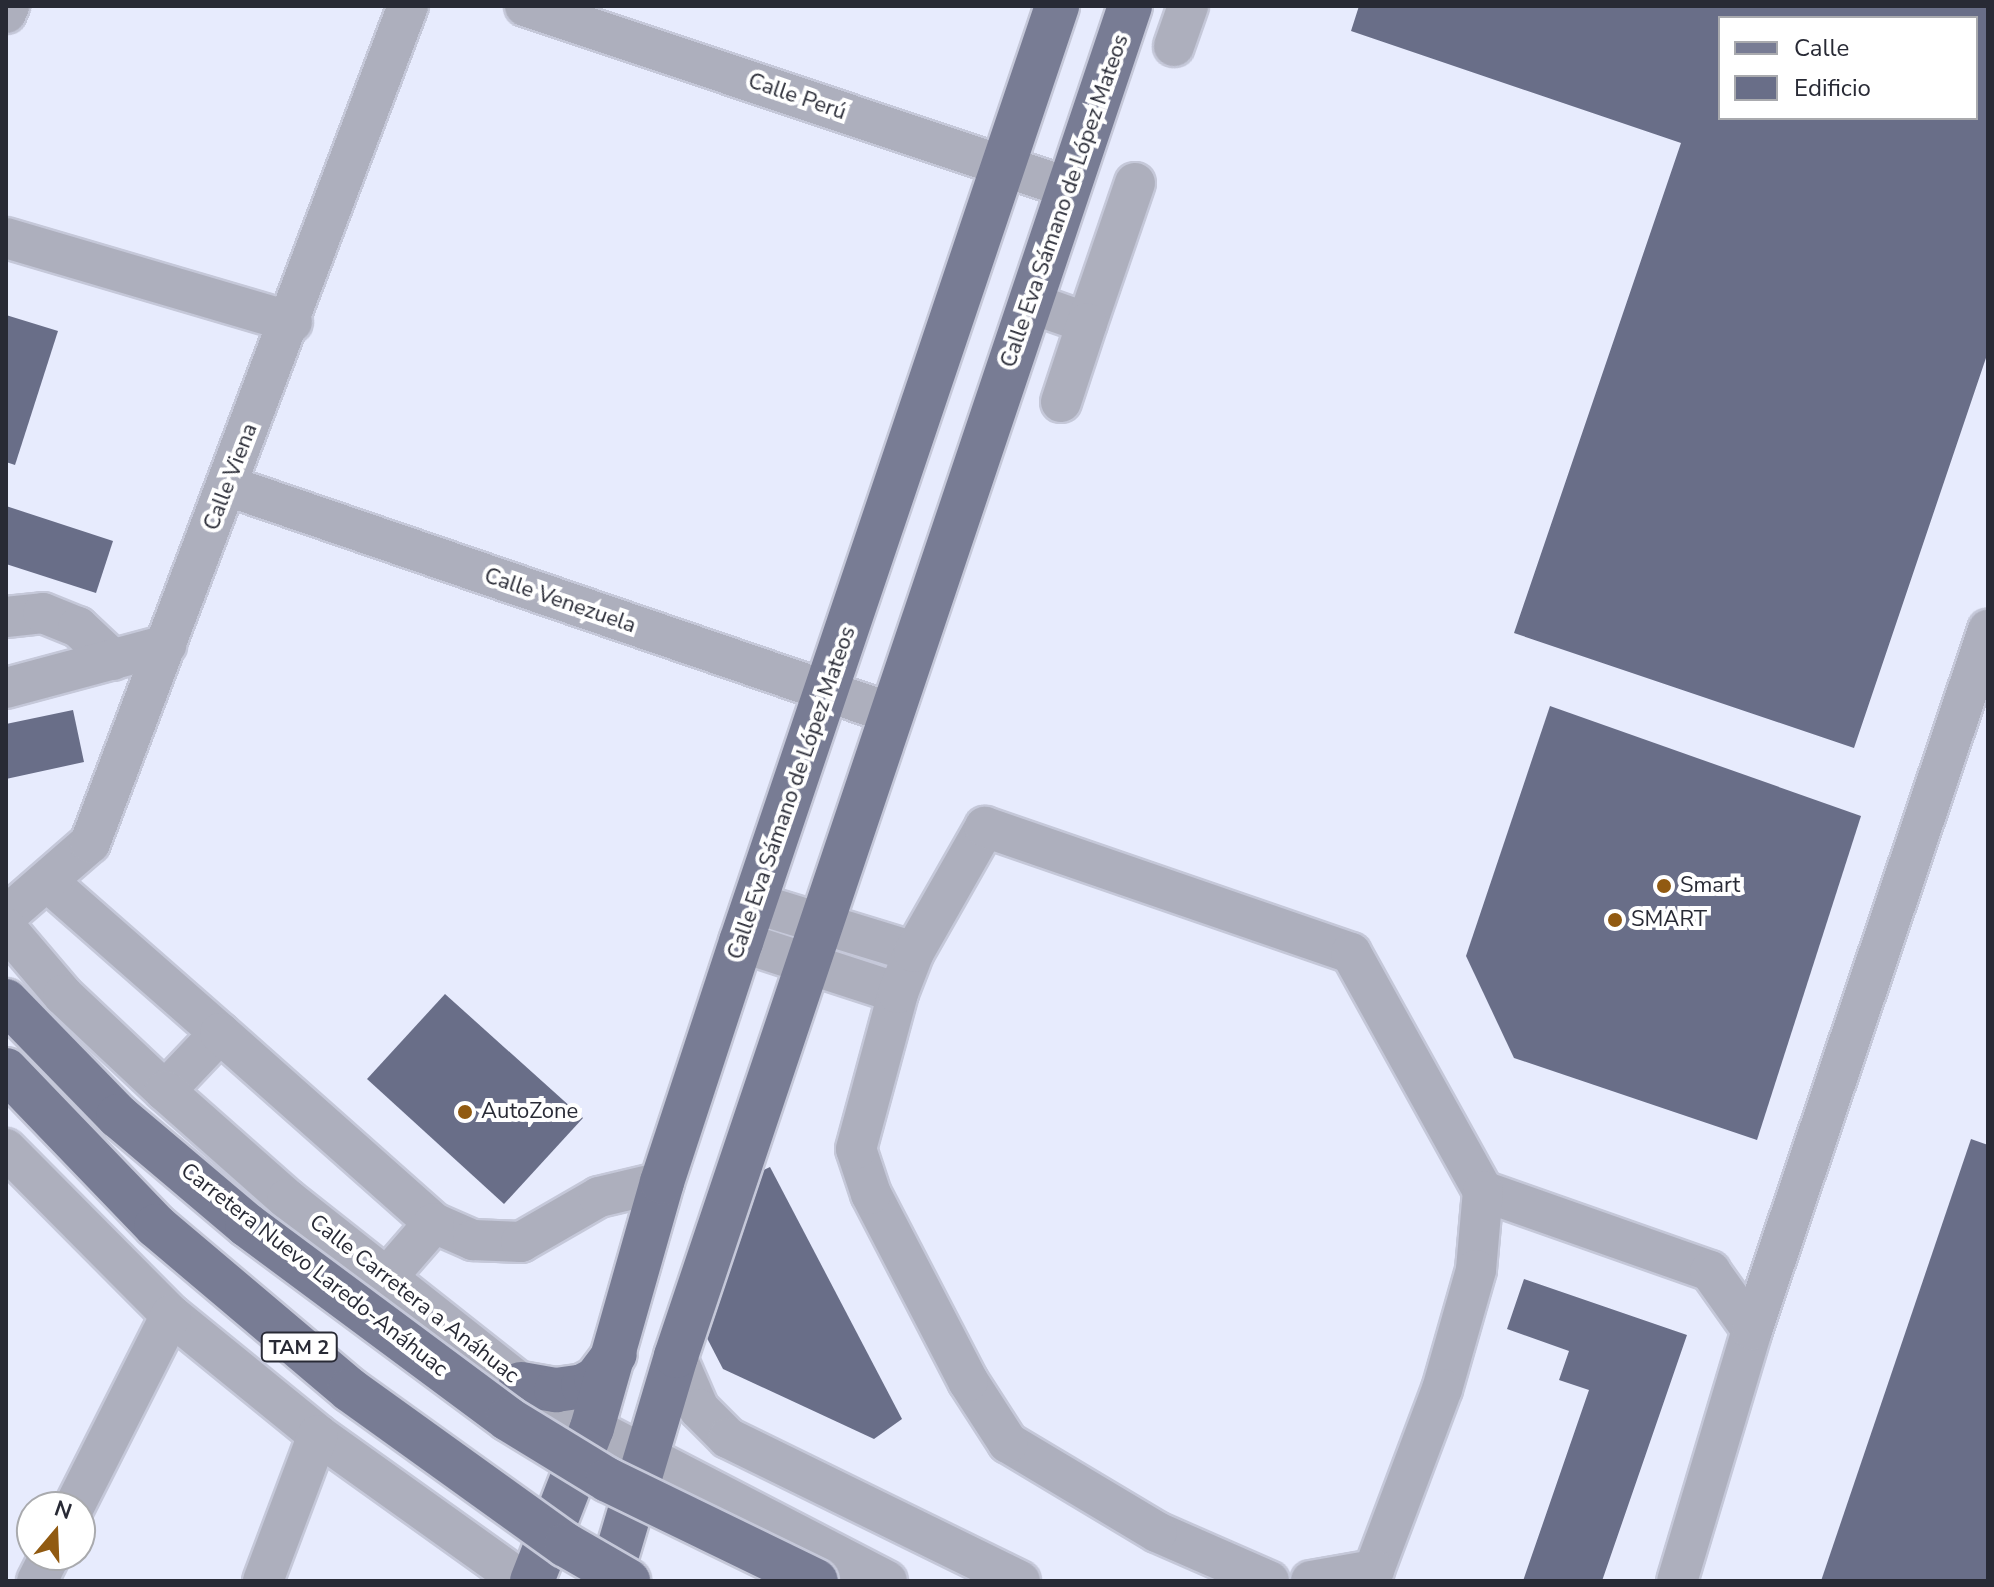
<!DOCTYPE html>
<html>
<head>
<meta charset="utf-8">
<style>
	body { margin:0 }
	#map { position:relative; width:1994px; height:1587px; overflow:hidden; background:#e7ebfd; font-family:"Nunito Sans",sans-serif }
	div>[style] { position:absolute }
	.building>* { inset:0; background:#696e88 }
	.roads { filter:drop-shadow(2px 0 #c5c8d9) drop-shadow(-2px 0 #c5c8d9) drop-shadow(0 2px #c5c8d9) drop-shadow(0 -2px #c5c8d9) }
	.minor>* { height:40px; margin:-20px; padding:0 20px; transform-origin:20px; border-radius:20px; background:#adafbd }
	.major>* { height:44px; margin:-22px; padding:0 22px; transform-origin:22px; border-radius:22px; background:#787c94 }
	.bridges { filter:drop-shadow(2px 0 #c5c8d9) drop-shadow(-2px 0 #c5c8d9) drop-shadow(0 2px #c5c8d9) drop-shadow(0 -2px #c5c8d9) }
	.major-bridge>* { height:44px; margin:-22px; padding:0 22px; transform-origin:22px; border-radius:22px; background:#787c94 }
	.dots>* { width:22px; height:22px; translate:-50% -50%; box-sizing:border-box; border:4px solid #fff; border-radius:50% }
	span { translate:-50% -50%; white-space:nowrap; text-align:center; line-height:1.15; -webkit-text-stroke:8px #fff; paint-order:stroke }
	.shield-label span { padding:2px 6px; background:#fff; border:2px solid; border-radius:6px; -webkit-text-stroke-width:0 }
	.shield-label { font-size:20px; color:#282a35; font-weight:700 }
	.street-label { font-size:22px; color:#282a35 }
	.poi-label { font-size:22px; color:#282a35 }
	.left { translate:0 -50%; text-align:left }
	.frame { position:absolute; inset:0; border:8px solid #282a35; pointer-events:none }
	.legend { position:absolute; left:1718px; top:16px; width:260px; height:104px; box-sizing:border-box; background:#fff; border:2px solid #a9aaae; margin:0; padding:10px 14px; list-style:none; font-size:24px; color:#282a35 }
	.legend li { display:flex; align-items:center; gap:16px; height:40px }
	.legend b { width:40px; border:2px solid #a9aaae }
	.north { position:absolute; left:16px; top:1491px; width:80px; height:80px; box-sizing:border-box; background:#fff; border:2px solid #a9aaae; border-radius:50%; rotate:19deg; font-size:22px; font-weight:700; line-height:32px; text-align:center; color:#282a35 }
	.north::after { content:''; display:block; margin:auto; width:28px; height:36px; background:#915a11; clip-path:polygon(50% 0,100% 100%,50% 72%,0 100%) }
</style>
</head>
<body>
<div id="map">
	<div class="building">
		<i style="clip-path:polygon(evenodd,1359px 6px,1988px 6px,1988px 352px,1854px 748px,1514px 633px,1681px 143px,1351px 31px,1359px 6px,1720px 18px,1976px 18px,1976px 118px,1720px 118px,1720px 18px)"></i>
		<i style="clip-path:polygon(6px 315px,58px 331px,15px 465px,6px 462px)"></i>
		<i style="clip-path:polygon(6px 506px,113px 541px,96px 593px,6px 564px)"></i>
		<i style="clip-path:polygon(1550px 706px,1861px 816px,1757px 1140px,1514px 1058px,1466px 956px)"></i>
		<i style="clip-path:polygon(73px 710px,84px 762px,6px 779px,6px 724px)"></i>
		<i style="clip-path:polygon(445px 994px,583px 1118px,504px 1204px,367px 1079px)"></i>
		<i style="clip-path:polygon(1971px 1139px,1988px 1145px,1988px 1581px,1821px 1581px)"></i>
		<i style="clip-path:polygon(770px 1167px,902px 1419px,874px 1439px,723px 1369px,694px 1313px,759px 1172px)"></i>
		<i style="clip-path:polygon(1524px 1279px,1687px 1335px,1602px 1581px,1523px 1581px,1589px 1390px,1559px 1380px,1569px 1351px,1507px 1329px)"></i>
	</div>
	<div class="roads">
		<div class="minor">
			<i style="left:525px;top:6px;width:574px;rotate:18.5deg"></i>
			<i style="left:6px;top:13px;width:8px;rotate:-67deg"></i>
			<i style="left:1174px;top:46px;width:42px;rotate:-70.7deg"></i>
			<i style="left:6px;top:238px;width:298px;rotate:16.4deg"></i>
			<i style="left:1030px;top:303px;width:60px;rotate:19.3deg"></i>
			<i style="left:1087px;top:323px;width:148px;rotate:-71.1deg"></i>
			<i style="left:1061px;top:402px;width:83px;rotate:-71.8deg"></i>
			<i style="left:228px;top:486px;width:703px;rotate:18.92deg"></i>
			<i style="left:6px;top:617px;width:37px;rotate:-6deg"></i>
			<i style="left:43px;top:613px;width:38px;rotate:22deg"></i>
			<i style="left:78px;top:627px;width:48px;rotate:43.3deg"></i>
			<i style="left:6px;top:688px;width:166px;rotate:-15deg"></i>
			<i style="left:48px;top:882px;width:229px;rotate:41.3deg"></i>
			<i style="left:220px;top:1033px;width:80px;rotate:133.5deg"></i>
			<i style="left:754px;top:903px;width:167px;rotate:17deg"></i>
			<i style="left:6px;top:916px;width:111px;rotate:-41deg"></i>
			<i style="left:90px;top:843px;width:895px;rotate:-69.2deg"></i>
			<i style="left:6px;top:928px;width:88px;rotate:49.6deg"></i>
			<i style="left:63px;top:995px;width:140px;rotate:43.3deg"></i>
			<i style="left:165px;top:1091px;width:163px;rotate:41.5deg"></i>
			<i style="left:287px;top:1199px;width:298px;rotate:38.3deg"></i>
			<i style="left:521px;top:1384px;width:84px;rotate:31.8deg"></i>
			<i style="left:592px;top:1428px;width:332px;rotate:27.4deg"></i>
			<i style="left:741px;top:942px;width:165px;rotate:18deg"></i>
			<i style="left:220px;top:1033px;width:286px;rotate:41.6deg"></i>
			<i style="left:434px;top:1223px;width:43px;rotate:23.6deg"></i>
			<i style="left:473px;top:1240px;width:48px;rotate:2.4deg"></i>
			<i style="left:521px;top:1242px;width:90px;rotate:-30deg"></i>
			<i style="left:599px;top:1197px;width:65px;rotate:-13.4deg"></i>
			<i style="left:6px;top:1149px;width:234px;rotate:45.2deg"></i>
			<i style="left:171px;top:1315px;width:190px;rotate:39.2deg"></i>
			<i style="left:318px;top:1435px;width:251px;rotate:35.6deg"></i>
			<i style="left:1483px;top:1191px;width:241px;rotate:19.4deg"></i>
			<i style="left:1710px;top:1271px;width:72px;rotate:54.6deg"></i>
			<i style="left:1752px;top:1330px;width:262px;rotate:106.6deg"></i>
			<i style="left:388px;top:1276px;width:70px;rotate:-49deg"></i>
			<i style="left:1752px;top:1330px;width:739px;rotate:-71.37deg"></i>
			<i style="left:676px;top:1356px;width:58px;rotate:66.5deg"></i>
			<i style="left:699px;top:1409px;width:41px;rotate:45deg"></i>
			<i style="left:728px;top:1438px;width:325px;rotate:26.1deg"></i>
			<i style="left:74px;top:1507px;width:215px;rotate:-63.2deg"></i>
			<i style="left:37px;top:1581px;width:29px;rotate:-63deg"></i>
			<i style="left:263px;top:1581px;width:156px;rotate:-69.4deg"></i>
			<i style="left:1269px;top:1581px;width:122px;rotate:-156.4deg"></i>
			<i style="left:1157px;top:1532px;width:174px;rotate:-149.1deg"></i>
			<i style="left:1008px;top:1443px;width:74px;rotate:-122.8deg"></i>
			<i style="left:968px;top:1381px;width:211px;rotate:-117.4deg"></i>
			<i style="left:871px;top:1194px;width:47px;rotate:-108.4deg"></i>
			<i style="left:856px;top:1149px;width:162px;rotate:-74.9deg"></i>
			<i style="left:898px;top:993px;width:44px;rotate:-68.7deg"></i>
			<i style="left:914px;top:952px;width:144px;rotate:-60.4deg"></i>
			<i style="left:985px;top:827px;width:387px;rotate:19deg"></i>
			<i style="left:1351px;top:953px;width:272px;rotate:61deg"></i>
			<i style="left:1483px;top:1191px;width:79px;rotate:95.1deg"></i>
			<i style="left:1476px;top:1270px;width:124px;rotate:105.9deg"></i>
			<i style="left:1442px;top:1389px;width:193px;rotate:110.6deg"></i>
			<i style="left:1374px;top:1570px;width:64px;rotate:170.1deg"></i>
		</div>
		<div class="major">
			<i style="left:521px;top:1384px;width:36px;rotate:10deg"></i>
			<i style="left:556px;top:1390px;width:27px;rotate:-8deg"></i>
			<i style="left:583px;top:1386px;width:15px;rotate:-28deg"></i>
			<i style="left:596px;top:1379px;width:31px;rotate:-53deg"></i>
			<i style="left:532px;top:1581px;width:164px;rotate:-68.6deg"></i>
			<i style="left:592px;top:1428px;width:256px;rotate:-74.1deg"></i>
			<i style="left:662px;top:1182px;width:253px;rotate:-71.8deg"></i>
			<i style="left:741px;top:942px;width:988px;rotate:-71.34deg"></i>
			<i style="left:609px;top:1581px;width:235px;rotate:-73.4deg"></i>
			<i style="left:676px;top:1356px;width:1424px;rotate:-71.41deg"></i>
		</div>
	</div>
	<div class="bridges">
		<div class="major-bridge">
			<i style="left:6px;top:1001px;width:161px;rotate:45.8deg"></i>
			<i style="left:118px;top:1116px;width:169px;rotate:40.2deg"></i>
			<i style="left:247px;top:1225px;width:325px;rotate:36.6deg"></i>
			<i style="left:508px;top:1419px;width:117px;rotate:31.4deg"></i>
			<i style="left:608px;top:1480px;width:231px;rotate:25.9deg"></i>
			<i style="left:6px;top:1070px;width:216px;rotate:46.1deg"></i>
			<i style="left:156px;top:1226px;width:254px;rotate:40.2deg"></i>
			<i style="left:350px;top:1390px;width:266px;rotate:35.7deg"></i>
			<i style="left:566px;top:1545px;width:72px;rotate:30.1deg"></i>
		</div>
	</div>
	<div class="dots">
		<i style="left:1664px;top:886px;background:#915a11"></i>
		<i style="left:1615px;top:920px;background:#915a11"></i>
		<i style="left:465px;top:1112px;background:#915a11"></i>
	</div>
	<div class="shield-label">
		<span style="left:299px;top:1347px">TAM 2</span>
	</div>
	<div class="street-label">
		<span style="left:797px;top:97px;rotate:19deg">Calle Perú</span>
		<span style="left:1065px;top:201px;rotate:-71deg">Calle Eva Sámano de López Mateos</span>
		<span style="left:231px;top:477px;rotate:-69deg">Calle Viena</span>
		<span style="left:560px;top:601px;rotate:19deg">Calle Venezuela</span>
		<span style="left:792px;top:793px;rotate:-71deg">Calle Eva Sámano de López Mateos</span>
		<span style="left:314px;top:1270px;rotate:38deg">Carretera Nuevo Laredo-Anáhuac</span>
		<span style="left:414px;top:1299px;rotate:38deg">Calle Carretera a Anáhuac</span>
	</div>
	<div class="poi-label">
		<span class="left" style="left:1680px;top:886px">Smart</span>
		<span class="left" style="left:1631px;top:920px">SMART</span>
		<span class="left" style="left:481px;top:1112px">AutoZone</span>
	</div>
	<div class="frame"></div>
	<ul class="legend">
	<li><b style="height:10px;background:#787c94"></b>Calle</li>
	<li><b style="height:22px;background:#696e88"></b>Edificio</li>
	</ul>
	<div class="north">N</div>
</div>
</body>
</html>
